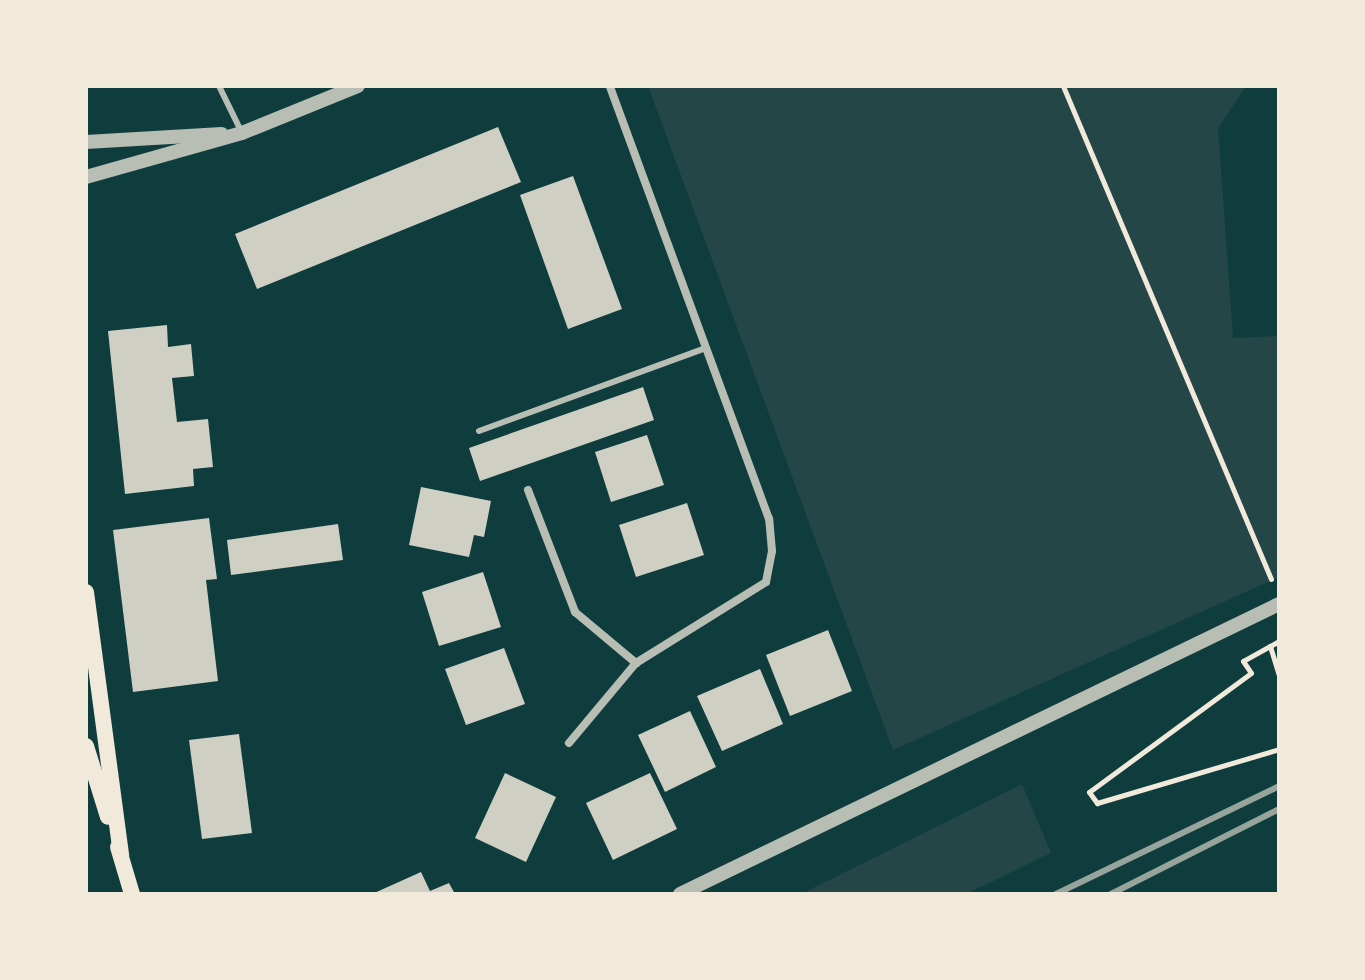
<!DOCTYPE html>
<html>
<head>
<meta charset="utf-8">
<style>
	body { margin:0 }
	#map { position:relative; width:1365px; height:980px; overflow:hidden; background:#0f3d3e; font-family:Roboto,sans-serif }
	div>[style] { position:absolute }
	.green>* { inset:0; background:#244646 }
	.building>* { inset:0; background:#cfcfc3 }
	.path>* { height:5px; margin:-2.5px; padding:0 2.5px; transform-origin:2.5px; border-radius:2.5px; background:#f1e9da }
	.service>* { height:6px; margin:-3px; padding:0 3px; transform-origin:3px; border-radius:3px; background:#b8beb3 }
	.minor>* { height:8px; margin:-4px; padding:0 4px; transform-origin:4px; border-radius:4px; background:#b8beb3 }
	.tertiary>* { height:14px; margin:-7px; padding:0 7px; transform-origin:7px; border-radius:7px; background:#b8beb3 }
	.secondary>* { height:16px; margin:-8px; padding:0 8px; transform-origin:8px; border-radius:8px; background:#f1e9da }
	.rail>* { height:6px; margin:-3px; padding:0 3px; transform-origin:3px; border-radius:3px; background:#97a49c }
	span { translate:-50% -50%; white-space:nowrap; text-align:center; line-height:1.15; -webkit-text-stroke:8px #f1e9da; paint-order:stroke }
	.frame { position:absolute; inset:0; border:88px solid #f1e9da; pointer-events:none }
</style>
</head>
<body>
<div id="map">
	<div class="green">
		<i style="clip-path:polygon(648px 86px,1246px 86px,1218px 128px,1233px 338px,1279px 336px,1279px 577px,893px 750px)"></i>
		<i style="clip-path:polygon(1022px 784px,1051px 853px,966px 894px,801px 894px)"></i>
	</div>
	<div class="building">
		<i style="clip-path:polygon(498px 127px,521px 182px,257px 289px,235px 234px)"></i>
		<i style="clip-path:polygon(573px 176px,622px 309px,568px 329px,520px 195px)"></i>
		<i style="clip-path:polygon(167px 325px,168px 347px,191px 344px,194px 376px,172px 378px,177px 422px,208px 419px,213px 467px,193px 469px,194px 486px,125px 494px,108px 331px)"></i>
		<i style="clip-path:polygon(643px 387px,654px 420px,480px 481px,469px 448px)"></i>
		<i style="clip-path:polygon(647px 435px,664px 485px,611px 502px,595px 452px)"></i>
		<i style="clip-path:polygon(421px 487px,491px 501px,484px 537px,474px 535px,469px 557px,409px 545px)"></i>
		<i style="clip-path:polygon(687px 503px,704px 555px,636px 577px,619px 525px)"></i>
		<i style="clip-path:polygon(209px 518px,217px 579px,206px 580px,218px 681px,133px 692px,113px 530px)"></i>
		<i style="clip-path:polygon(338px 524px,343px 560px,231px 575px,227px 540px)"></i>
		<i style="clip-path:polygon(483px 572px,501px 627px,439px 646px,422px 592px)"></i>
		<i style="clip-path:polygon(828px 630px,852px 691px,790px 716px,766px 655px)"></i>
		<i style="clip-path:polygon(504px 648px,525px 704px,466px 725px,445px 669px)"></i>
		<i style="clip-path:polygon(760px 669px,783px 724px,722px 751px,697px 696px)"></i>
		<i style="clip-path:polygon(690px 711px,716px 767px,665px 792px,638px 735px)"></i>
		<i style="clip-path:polygon(239px 734px,252px 833px,202px 839px,189px 740px)"></i>
		<i style="clip-path:polygon(505px 773px,556px 797px,526px 862px,475px 838px)"></i>
		<i style="clip-path:polygon(650px 773px,677px 829px,613px 860px,586px 803px)"></i>
		<i style="clip-path:polygon(421px 872px,430px 891px,449px 883px,455px 894px,372px 894px)"></i>
	</div>
	<div class="path">
		<i style="left:1063px;top:86px;width:535px;rotate:67.12deg"></i>
		<i style="left:1279px;top:641px;width:41px;rotate:150.9deg"></i>
		<i style="left:1243px;top:661px;width:14px;rotate:56deg"></i>
		<i style="left:1251px;top:673px;width:201px;rotate:143.7deg"></i>
		<i style="left:1089px;top:792px;width:14px;rotate:54deg"></i>
		<i style="left:1097px;top:803px;width:190px;rotate:-16.5deg"></i>
		<i style="left:1270px;top:646px;width:30px;rotate:73deg"></i>
	</div>
	<div class="service">
		<i style="left:219px;top:86px;width:52px;rotate:63.9deg"></i>
		<i style="left:479px;top:431px;width:239px;rotate:-20.1deg"></i>
	</div>
	<div class="minor">
		<i style="left:528px;top:490px;width:131px;rotate:68.9deg"></i>
		<i style="left:575px;top:612px;width:80px;rotate:39.9deg"></i>
		<i style="left:569px;top:743px;width:104px;rotate:-50.1deg"></i>
		<i style="left:636px;top:663px;width:153px;rotate:-31.9deg"></i>
		<i style="left:766px;top:582px;width:32px;rotate:-79deg"></i>
		<i style="left:772px;top:551px;width:32px;rotate:-95deg"></i>
		<i style="left:769px;top:519px;width:461px;rotate:-110.2deg"></i>
	</div>
	<div class="tertiary">
		<i style="left:86px;top:142px;width:136px;rotate:-3.4deg"></i>
		<i style="left:86px;top:177px;width:162px;rotate:-15.8deg"></i>
		<i style="left:242px;top:133px;width:125px;rotate:-22.1deg"></i>
		<i style="left:680px;top:894px;width:666px;rotate:-25.83deg"></i>
	</div>
	<div class="secondary">
		<i style="left:86px;top:592px;width:266px;rotate:82.4deg"></i>
		<i style="left:86px;top:746px;width:74px;rotate:72.8deg"></i>
		<i style="left:118px;top:847px;width:49px;rotate:73.4deg"></i>
	</div>
	<div class="rail">
		<i style="left:1056px;top:894px;width:248px;rotate:-25.8deg"></i>
		<i style="left:1111px;top:894px;width:188px;rotate:-26.8deg"></i>
	</div>
	<div class="frame"></div>
</div>
</body>
</html>
